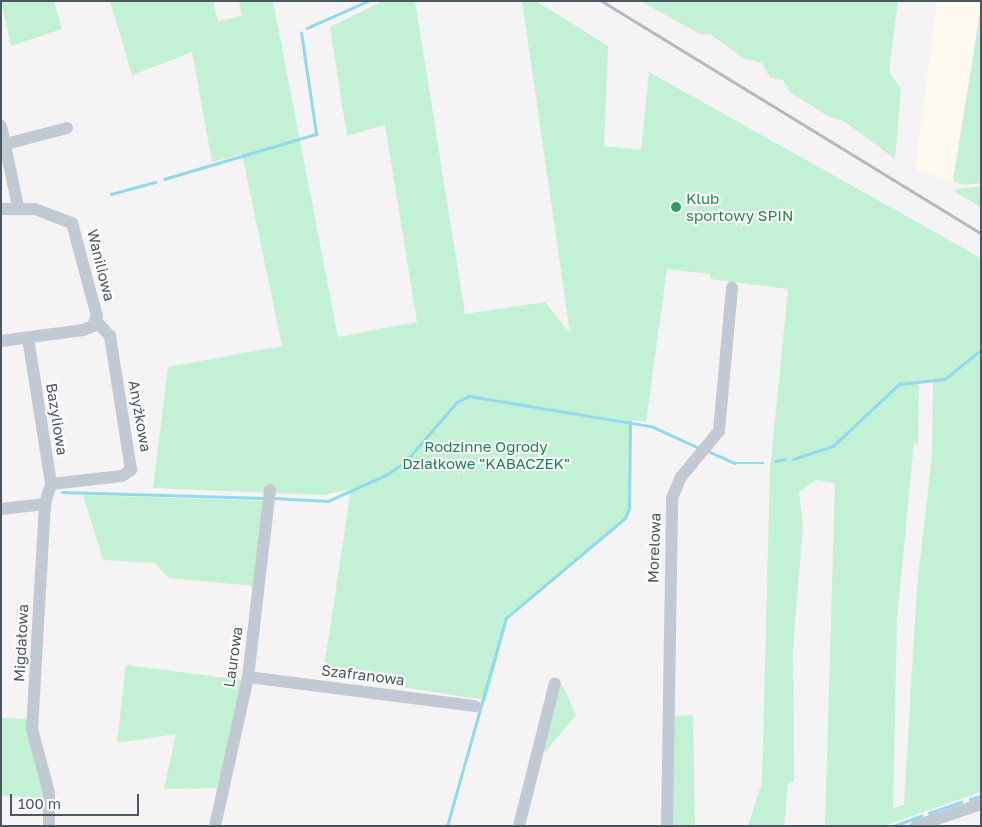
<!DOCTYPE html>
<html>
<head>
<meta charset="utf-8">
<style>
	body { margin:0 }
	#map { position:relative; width:982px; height:827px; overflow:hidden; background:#f5f3f3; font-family:"Golos Text",sans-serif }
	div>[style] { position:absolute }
	.commercial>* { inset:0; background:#fdf9ef }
	.green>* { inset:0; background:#c3f1d5 }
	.stream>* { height:2.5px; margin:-1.25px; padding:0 1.25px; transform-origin:1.25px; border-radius:1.25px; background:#90daee }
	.minor>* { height:12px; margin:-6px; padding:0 6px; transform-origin:6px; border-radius:6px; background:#c1cad2 }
	.rail>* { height:2.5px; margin:-1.25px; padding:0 1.25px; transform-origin:1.25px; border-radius:1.25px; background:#b5b8bd }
	.dots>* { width:14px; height:14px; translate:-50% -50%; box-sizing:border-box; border:2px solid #fff; border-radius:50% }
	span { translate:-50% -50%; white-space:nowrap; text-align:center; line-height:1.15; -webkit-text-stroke:4px #fff; paint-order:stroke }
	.leisure-label { font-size:15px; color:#27864d }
	.left { translate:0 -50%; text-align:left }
	.street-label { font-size:15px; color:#4a5661 }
	.park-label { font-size:15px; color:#17864f }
	.frame { position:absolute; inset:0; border:2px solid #4a5661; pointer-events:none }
	.scale { position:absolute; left:10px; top:794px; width:129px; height:22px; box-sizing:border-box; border:2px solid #4a5661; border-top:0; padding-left:6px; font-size:15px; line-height:18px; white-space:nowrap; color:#4a5661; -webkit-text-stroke:4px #fff; paint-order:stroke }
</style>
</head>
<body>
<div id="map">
	<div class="commercial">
		<i style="clip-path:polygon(937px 1px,981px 1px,953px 181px,915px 170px)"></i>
	</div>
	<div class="green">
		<i style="clip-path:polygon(1px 1px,54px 1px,62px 29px,11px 46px)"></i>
		<i style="clip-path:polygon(evenodd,110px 1px,213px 1px,218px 21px,242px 16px,239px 1px,273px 1px,338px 337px,417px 322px,385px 125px,347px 136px,330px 27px,383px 1px,415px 1px,465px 314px,545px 302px,570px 333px,522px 1px,536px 1px,608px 46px,604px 146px,641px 150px,649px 72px,981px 258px,981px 792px,883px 826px,825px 826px,835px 483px,816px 480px,799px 492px,803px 526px,793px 648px,794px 781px,788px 784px,784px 826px,748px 826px,762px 782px,770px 470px,788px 289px,710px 279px,710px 274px,667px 269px,646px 422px,630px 420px,630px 508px,626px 519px,508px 619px,486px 700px,323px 675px,351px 489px,324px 495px,153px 488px,168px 367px,282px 346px,242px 154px,212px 162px,192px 52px,132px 75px,110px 1px,933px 380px,932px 456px,917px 587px,904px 805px,893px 808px,897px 619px,914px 442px,918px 445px,919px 381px,933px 380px)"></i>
		<i style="clip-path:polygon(640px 1px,898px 1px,889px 71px,901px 90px,895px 159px,844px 121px,828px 116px,790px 92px,783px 80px,770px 78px,762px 63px,743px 58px,710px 34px,700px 34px)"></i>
		<i style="clip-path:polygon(981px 7px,981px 183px,963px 185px,953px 181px)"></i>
		<i style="clip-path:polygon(981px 186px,981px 207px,955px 192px,956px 189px)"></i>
		<i style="clip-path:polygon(83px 495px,265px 501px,254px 586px,169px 578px,155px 563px,103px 560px)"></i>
		<i style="clip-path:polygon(126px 665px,242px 680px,217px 788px,164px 789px,176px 734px,117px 743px)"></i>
		<i style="clip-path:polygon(558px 685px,563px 686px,576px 715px,546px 751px,537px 753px)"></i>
		<i style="clip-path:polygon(693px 715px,695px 826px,670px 826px,670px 716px)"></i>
		<i style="clip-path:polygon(1px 718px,26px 719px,45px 798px,1px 796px)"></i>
	</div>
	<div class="stream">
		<i style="left:307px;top:28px;width:67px;rotate:-23.9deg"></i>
		<i style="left:164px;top:179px;width:159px;rotate:-16.5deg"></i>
		<i style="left:316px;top:134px;width:102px;rotate:-98.4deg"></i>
		<i style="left:111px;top:194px;width:46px;rotate:-15.3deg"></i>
		<i style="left:710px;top:452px;width:27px;rotate:24deg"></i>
		<i style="left:735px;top:463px;width:28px"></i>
		<i style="left:793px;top:459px;width:42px;rotate:-18deg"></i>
		<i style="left:833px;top:446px;width:91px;rotate:-43.2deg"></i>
		<i style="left:899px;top:384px;width:46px;rotate:-6.2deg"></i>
		<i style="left:945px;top:379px;width:46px;rotate:-38.9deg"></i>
		<i style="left:775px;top:461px;width:10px;rotate:-11deg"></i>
		<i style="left:62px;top:492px;width:203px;rotate:1.7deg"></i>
		<i style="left:273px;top:498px;width:55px;rotate:3.1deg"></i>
		<i style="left:328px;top:501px;width:64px;rotate:-24.1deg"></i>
		<i style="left:386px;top:475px;width:23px;rotate:-34deg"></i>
		<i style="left:405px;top:462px;width:79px;rotate:-49.1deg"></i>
		<i style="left:457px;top:402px;width:13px;rotate:-27deg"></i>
		<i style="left:469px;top:396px;width:184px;rotate:9.4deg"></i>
		<i style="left:651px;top:426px;width:53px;rotate:24.6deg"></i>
		<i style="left:970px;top:799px;width:11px;rotate:-15deg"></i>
		<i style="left:929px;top:813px;width:34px;rotate:-19deg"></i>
		<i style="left:896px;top:825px;width:27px;rotate:-20deg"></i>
		<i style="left:447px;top:826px;width:216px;rotate:-74.2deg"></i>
		<i style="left:506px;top:618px;width:155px;rotate:-40deg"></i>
		<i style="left:625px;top:518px;width:11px;rotate:-68deg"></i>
		<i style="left:629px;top:508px;width:86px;rotate:-89.3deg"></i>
	</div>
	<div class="minor">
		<i style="left:1px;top:126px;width:83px;rotate:78.1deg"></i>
		<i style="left:6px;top:144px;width:63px;rotate:-14.7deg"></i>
		<i style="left:1px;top:209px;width:34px"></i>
		<i style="left:35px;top:209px;width:40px;rotate:21deg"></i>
		<i style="left:72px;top:223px;width:96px;rotate:75deg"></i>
		<i style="left:97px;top:316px;width:11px;rotate:112deg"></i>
		<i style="left:93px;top:326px;width:11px;rotate:158deg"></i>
		<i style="left:83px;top:330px;width:83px;rotate:172.4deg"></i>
		<i style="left:28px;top:338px;width:148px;rotate:81deg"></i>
		<i style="left:51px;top:484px;width:21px;rotate:107deg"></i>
		<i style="left:45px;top:504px;width:225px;rotate:93.3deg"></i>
		<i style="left:32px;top:729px;width:66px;rotate:75.1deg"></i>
		<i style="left:49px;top:793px;width:33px;rotate:90deg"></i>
		<i style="left:51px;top:484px;width:71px;rotate:-6.4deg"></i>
		<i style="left:122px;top:476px;width:11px;rotate:-34deg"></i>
		<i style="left:131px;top:470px;width:136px;rotate:-98.9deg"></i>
		<i style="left:110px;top:336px;width:21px;rotate:-133deg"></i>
		<i style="left:1px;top:509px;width:44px;rotate:-6.5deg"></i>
		<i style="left:248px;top:677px;width:229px;rotate:7.3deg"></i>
		<i style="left:215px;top:826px;width:153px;rotate:-77.5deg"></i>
		<i style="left:248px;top:677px;width:188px;rotate:-83.3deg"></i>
		<i style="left:519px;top:826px;width:147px;rotate:-75.9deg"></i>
		<i style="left:667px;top:826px;width:328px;rotate:-89.1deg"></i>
		<i style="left:672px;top:498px;width:23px;rotate:-67deg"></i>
		<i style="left:681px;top:477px;width:60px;rotate:-50.4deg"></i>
		<i style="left:719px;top:431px;width:144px;rotate:-84.8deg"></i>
		<i style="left:916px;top:826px;width:69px;rotate:-18.7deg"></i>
	</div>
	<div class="rail">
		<i style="left:602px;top:1px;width:444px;rotate:31.5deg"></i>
	</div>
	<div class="dots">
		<i style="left:676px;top:207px;background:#2e9e5b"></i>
	</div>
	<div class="leisure-label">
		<span class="left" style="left:686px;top:207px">Klub<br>sportowy SPIN</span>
	</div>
	<div class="street-label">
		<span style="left:101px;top:265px;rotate:76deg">Waniliowa</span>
		<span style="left:140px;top:416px;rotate:80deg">Anyżkowa</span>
		<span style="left:57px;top:419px;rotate:81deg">Bazyliowa</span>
		<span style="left:654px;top:548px;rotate:-88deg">Morelowa</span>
		<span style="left:21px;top:643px;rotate:-87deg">Migdałowa</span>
		<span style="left:233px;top:657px;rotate:-82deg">Laurowa</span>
		<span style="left:363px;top:675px;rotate:7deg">Szafranowa</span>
	</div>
	<div class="park-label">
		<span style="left:486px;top:455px">Rodzinne Ogrody<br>Działkowe "KABACZEK"</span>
	</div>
	<div class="frame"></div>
	<div class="scale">100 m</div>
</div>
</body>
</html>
